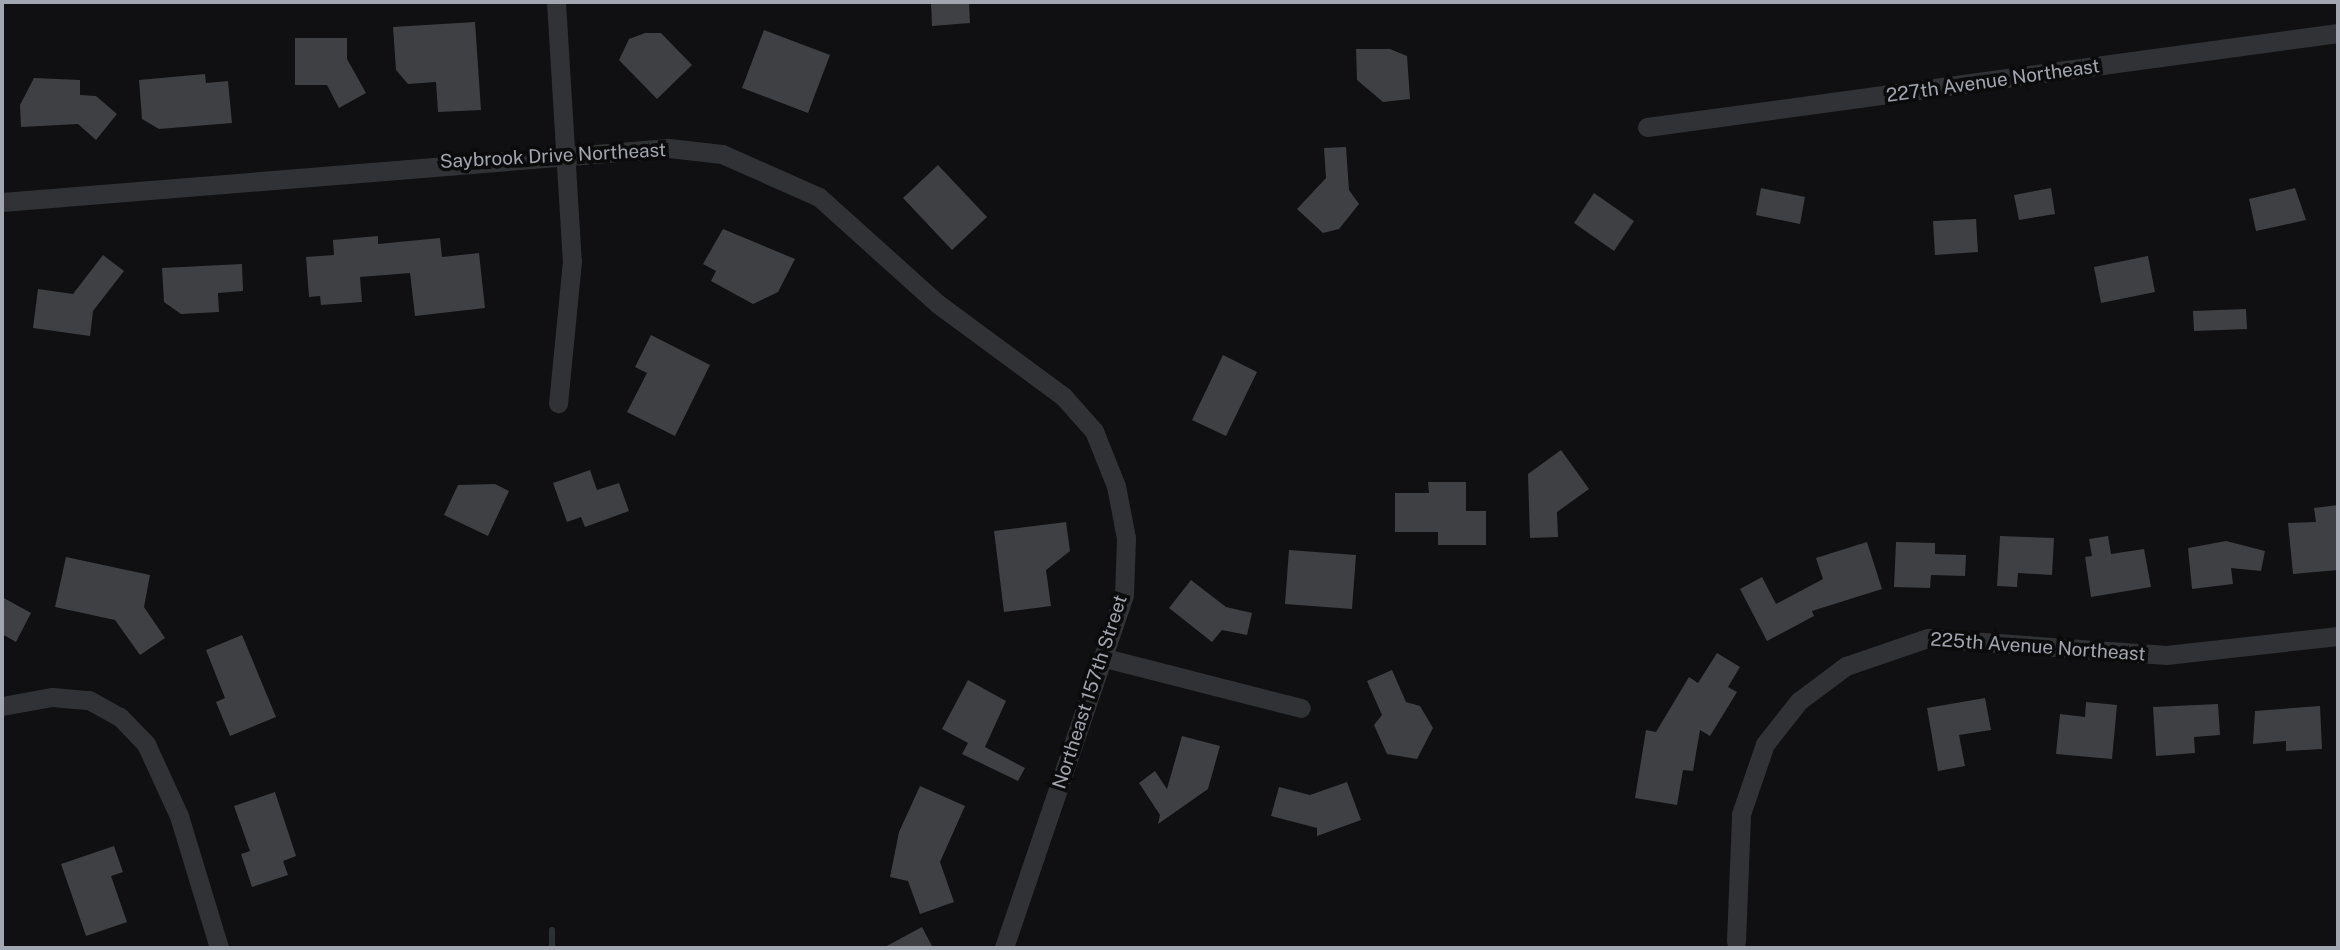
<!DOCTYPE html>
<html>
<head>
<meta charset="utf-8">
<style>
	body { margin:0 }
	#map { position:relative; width:2340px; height:950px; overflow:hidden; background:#100f11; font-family:"Public Sans",sans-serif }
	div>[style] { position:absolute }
	.stream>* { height:6px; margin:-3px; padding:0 3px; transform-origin:3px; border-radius:3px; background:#2a3238 }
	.building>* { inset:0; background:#3f4044 }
	.minor>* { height:19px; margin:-9.5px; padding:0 9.5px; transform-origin:9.5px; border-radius:9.5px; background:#313235 }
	span { translate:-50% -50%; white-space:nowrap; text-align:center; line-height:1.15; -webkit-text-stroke:7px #0b0b0c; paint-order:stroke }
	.street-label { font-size:19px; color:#a2a6b0 }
	.frame { position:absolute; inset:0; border:4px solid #a2a6b0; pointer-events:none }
</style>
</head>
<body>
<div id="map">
	<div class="stream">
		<i style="left:552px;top:948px;width:18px;rotate:-90deg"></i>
	</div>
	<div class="building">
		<i style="clip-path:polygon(931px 2px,969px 2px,970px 23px,932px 26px)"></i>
		<i style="clip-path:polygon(475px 22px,481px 110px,438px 112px,436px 82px,408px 84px,396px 70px,393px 27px)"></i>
		<i style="clip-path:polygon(764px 30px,830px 55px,808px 113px,742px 88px)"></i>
		<i style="clip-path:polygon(645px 33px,661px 33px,692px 65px,657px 99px,619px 60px,629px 39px)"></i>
		<i style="clip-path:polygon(295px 38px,347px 38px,347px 59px,366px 93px,339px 108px,327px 85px,295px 85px)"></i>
		<i style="clip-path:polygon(1356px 49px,1390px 49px,1407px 56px,1410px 99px,1383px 102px,1357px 80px)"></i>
		<i style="clip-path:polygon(205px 74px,206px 83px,228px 81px,232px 123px,159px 129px,142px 119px,139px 80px)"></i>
		<i style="clip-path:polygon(34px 78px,80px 80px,80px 95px,96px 96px,117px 114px,96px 140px,78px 124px,21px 127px,20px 105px)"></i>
		<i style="clip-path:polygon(1346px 147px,1349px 190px,1359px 204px,1339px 229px,1323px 233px,1297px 209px,1326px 178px,1324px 148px)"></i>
		<i style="clip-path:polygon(938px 165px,987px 217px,952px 250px,903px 198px)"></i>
		<i style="clip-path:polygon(1761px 188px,1805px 197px,1800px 224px,1756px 215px)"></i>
		<i style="clip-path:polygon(2051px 188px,2055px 214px,2019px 220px,2014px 195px)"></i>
		<i style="clip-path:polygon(2295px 188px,2306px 220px,2256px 231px,2249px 199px)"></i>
		<i style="clip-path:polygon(1594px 193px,1634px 221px,1614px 251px,1574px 223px)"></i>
		<i style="clip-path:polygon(1976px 219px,1978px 252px,1935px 255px,1933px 221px)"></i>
		<i style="clip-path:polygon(723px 229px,795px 259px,778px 292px,753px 304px,711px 281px,716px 271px,703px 264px)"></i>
		<i style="clip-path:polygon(378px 236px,378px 244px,440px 238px,442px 257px,479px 253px,485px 308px,415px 316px,410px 273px,360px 277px,362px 302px,321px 305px,320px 296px,309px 297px,306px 257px,334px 255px,333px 240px)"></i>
		<i style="clip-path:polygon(103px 255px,124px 271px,93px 311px,90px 336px,33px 328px,38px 289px,73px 294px)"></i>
		<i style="clip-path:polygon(2148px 256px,2155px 292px,2101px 303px,2094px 267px)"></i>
		<i style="clip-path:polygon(242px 264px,243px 291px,218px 293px,219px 312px,181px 314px,164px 302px,162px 268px)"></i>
		<i style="clip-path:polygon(2246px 309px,2247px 329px,2194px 331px,2193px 311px)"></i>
		<i style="clip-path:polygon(651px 335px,710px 365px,675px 436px,627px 412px,647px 373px,635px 367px)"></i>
		<i style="clip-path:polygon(1223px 355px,1257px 372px,1226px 436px,1192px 420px)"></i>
		<i style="clip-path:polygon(1561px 450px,1589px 489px,1557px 512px,1558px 537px,1530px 538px,1528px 474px)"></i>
		<i style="clip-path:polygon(590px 470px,597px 490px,619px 483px,629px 511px,585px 527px,581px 517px,567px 522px,553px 483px)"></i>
		<i style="clip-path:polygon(1428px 482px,1466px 482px,1466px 511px,1486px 511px,1486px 545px,1438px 545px,1438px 532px,1395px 532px,1395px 493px,1429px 493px)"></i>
		<i style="clip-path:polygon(495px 484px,509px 491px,488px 536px,444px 515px,458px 485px)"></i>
		<i style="clip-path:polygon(2338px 505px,2338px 570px,2293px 574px,2288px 523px,2316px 522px,2314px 508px)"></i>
		<i style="clip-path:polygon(1066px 522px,1070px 551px,1046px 570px,1051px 606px,1004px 612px,994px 531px)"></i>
		<i style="clip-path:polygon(2000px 536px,2054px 538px,2052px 575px,2018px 573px,2017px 587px,1997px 586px)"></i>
		<i style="clip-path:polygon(2108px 536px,2111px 554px,2144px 549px,2151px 587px,2091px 597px,2085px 557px,2092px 556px,2089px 539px)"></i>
		<i style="clip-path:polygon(2226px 541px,2265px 551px,2261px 571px,2231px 568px,2233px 584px,2192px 589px,2188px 548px)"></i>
		<i style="clip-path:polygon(1867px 542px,1882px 589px,1812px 611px,1814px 616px,1767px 641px,1740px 589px,1762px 577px,1776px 604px,1823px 579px,1816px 558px)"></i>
		<i style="clip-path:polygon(1896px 542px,1935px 543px,1935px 554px,1966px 555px,1965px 576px,1931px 575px,1930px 588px,1894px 587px)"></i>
		<i style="clip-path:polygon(1289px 550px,1356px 555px,1352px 609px,1285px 604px)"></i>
		<i style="clip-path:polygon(66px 557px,150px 575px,144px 607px,165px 638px,140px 655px,115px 620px,55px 607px)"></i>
		<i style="clip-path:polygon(1191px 580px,1226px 607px,1252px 613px,1247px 635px,1222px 630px,1212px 642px,1169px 608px)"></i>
		<i style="clip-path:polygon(2px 597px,31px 613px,16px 642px,2px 634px)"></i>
		<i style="clip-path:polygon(242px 635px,276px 717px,230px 736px,216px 702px,225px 698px,206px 650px)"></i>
		<i style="clip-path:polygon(1717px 653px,1740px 667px,1728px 687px,1737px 692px,1710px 736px,1700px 730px,1693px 771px,1683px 770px,1677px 805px,1635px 798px,1646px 730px,1656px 732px,1689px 677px,1698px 683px)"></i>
		<i style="clip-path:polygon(1392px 670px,1406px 702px,1420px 706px,1433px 728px,1417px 759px,1387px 754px,1374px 725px,1382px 715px,1367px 681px)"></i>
		<i style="clip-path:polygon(968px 680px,1006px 701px,985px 747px,1025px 768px,1018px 781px,962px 754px,968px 743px,942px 729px)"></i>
		<i style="clip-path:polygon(1985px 698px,1991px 730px,1959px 735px,1965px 766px,1938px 771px,1927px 708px)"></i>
		<i style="clip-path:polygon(2086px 702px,2117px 705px,2112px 759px,2056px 754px,2060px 714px,2085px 717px)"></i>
		<i style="clip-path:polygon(2218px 704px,2220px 735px,2194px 737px,2195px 753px,2156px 756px,2153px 707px)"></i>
		<i style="clip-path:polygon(2320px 706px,2322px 749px,2286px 751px,2286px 741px,2253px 744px,2255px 711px)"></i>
		<i style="clip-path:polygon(1182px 736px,1220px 746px,1208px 789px,1158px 824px,1160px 815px,1139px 783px,1155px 771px,1167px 789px)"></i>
		<i style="clip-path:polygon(1347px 782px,1361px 820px,1317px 836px,1317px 828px,1271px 816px,1279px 787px,1310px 795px)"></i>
		<i style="clip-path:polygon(920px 786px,965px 806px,940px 862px,954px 902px,920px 914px,908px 881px,890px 877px,899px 832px)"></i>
		<i style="clip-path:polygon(275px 792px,296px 856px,283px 861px,288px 875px,252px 887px,241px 854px,250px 851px,234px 806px)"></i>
		<i style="clip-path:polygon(114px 846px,123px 872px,111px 876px,127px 922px,86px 936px,61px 864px)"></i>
		<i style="clip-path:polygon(922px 927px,933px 948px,883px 948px)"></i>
	</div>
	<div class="minor">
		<i style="left:556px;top:2px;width:259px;rotate:86.5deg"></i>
		<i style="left:572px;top:261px;width:143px;rotate:95.6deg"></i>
		<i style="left:1647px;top:127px;width:697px;rotate:-7.75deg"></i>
		<i style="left:2px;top:202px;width:669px;rotate:-4.63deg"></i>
		<i style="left:669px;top:148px;width:53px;rotate:6.5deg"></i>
		<i style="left:722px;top:154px;width:106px;rotate:23.9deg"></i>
		<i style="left:819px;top:197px;width:160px;rotate:42deg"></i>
		<i style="left:938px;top:304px;width:155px;rotate:36.4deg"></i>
		<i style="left:1063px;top:396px;width:47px;rotate:48.5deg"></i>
		<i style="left:1094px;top:431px;width:59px;rotate:68.2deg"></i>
		<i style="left:1116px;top:486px;width:53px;rotate:79.1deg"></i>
		<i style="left:1126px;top:538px;width:57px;rotate:92deg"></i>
		<i style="left:1124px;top:595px;width:373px;rotate:108.8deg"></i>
		<i style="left:1105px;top:658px;width:202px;rotate:14.3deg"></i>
		<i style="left:2px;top:706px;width:51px;rotate:-10.2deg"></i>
		<i style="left:52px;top:697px;width:37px;rotate:5deg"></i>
		<i style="left:89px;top:700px;width:35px;rotate:29deg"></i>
		<i style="left:120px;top:717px;width:37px;rotate:46deg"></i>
		<i style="left:146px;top:744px;width:79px;rotate:65.4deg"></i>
		<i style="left:179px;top:816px;width:138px;rotate:73.1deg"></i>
		<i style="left:1736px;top:941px;width:127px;rotate:-87.7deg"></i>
		<i style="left:1741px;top:814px;width:74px;rotate:-71.1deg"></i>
		<i style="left:1765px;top:744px;width:55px;rotate:-51.7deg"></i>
		<i style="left:1799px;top:701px;width:59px;rotate:-36.7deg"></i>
		<i style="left:1846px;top:666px;width:87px;rotate:-18.9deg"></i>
		<i style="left:1928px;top:638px;width:239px;rotate:4.1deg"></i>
		<i style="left:2166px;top:655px;width:173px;rotate:-6.3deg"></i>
	</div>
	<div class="street-label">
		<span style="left:1993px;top:81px;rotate:-8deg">227th Avenue Northeast</span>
		<span style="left:553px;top:156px;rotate:-3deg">Saybrook Drive Northeast</span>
		<span style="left:2038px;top:647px;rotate:4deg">225th Avenue Northeast</span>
		<span style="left:1090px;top:692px;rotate:-72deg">Northeast 157th Street</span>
	</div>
	<div class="frame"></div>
</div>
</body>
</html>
